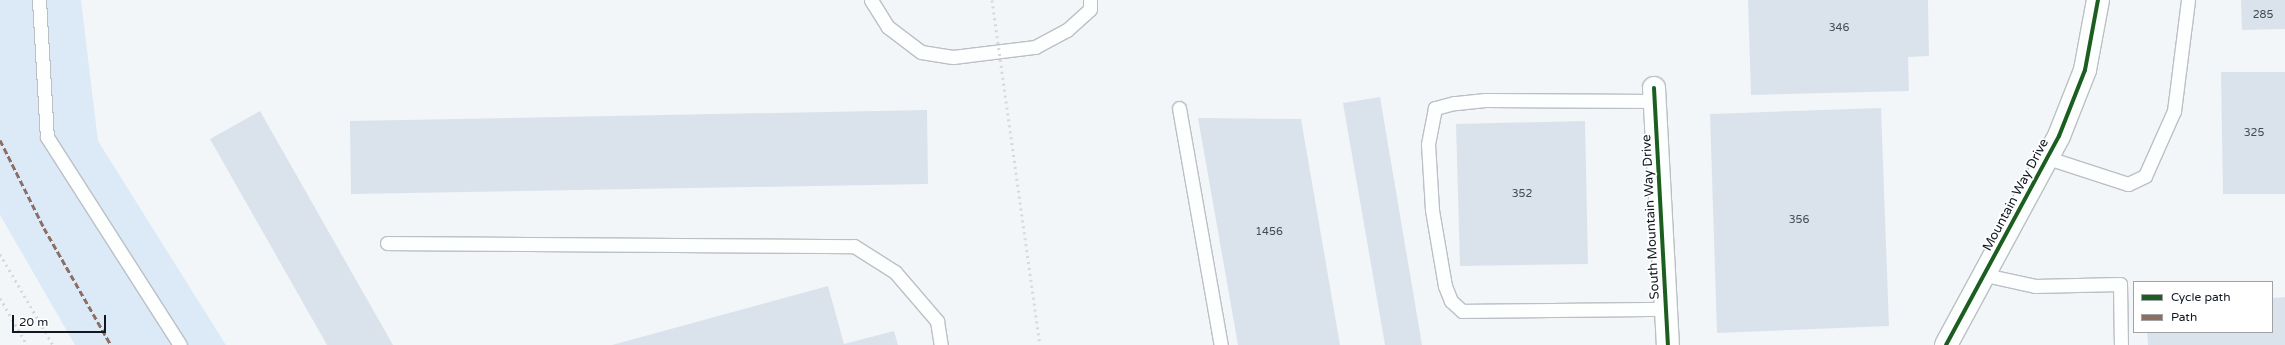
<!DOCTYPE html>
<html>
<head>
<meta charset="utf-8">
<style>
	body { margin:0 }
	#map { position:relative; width:2285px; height:345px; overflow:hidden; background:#f3f6f8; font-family:"Varela Round",sans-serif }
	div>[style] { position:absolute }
	.green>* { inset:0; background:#dceaf8 }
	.building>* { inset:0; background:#dae3ec }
	.roads { filter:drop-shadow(1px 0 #bbc0c5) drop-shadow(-1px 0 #bbc0c5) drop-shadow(0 1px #bbc0c5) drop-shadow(0 -1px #bbc0c5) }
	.service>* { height:13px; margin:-6.5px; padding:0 6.5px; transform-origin:6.5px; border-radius:6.5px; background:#fdfefe }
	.minor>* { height:22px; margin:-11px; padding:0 11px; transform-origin:11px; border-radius:11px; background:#fdfefe }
	.tertiary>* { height:22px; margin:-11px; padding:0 11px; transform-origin:11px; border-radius:11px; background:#fdfefe }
	.rail>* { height:3px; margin-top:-1.5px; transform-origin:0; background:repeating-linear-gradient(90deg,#d8d8d9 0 2px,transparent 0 6px) }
	.quiet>* { height:3px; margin-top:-1.5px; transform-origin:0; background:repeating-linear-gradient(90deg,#8d6e63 0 6px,transparent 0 9px) }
	.cycleway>* { height:4px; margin:-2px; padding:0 2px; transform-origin:2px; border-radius:2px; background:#1b5e20 }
	span { translate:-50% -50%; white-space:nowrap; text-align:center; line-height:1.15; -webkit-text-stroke:3.5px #fff; paint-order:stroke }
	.number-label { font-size:11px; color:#434b54 }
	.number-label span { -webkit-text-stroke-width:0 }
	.street-label { font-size:13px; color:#111821 }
	.legend { position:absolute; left:2133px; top:281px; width:140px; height:52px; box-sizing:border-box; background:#fff; border:1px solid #a0a3a6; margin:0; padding:5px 7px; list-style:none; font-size:12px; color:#111821 }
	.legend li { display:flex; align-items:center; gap:8px; height:20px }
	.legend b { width:20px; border:1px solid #a0a3a6 }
	.scale { position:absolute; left:12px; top:315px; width:94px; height:18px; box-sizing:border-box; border:2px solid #111821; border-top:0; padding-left:5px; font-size:12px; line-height:14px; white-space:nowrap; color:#111821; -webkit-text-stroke:3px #fff; paint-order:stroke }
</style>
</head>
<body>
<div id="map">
	<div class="green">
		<i style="clip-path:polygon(0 0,81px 0,98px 141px,226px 345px,75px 345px,0 215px)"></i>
	</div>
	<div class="building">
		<i style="clip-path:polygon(1748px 0,1928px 0,1929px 56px,1908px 57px,1909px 91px,1751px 95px)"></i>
		<i style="clip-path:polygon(2241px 0,2285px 0,2285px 29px,2242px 30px)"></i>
		<i style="clip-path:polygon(2221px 72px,2285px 72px,2285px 194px,2223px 194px)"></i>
		<i style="clip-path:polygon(1380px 97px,1422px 345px,1385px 345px,1343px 103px)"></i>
		<i style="clip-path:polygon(1881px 108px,1889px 326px,1717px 333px,1710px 114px)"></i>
		<i style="clip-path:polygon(927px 110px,928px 184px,351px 194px,350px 121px)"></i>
		<i style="clip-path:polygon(260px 111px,393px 345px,327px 345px,210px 139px)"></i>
		<i style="clip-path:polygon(1198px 118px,1301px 119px,1340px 345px,1238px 345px)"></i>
		<i style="clip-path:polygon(1585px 121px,1588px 264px,1460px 266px,1456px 124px)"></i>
		<i style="clip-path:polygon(828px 286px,844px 344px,894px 331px,898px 345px,612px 345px)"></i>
		<i style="clip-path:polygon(2285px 297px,2285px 345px,2148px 345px,2147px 332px,2272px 332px,2272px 298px)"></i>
	</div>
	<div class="roads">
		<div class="service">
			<i style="left:39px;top:0;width:137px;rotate:86.7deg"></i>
			<i style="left:47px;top:137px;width:247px;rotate:57.4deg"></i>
			<i style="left:871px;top:0;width:32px;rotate:58deg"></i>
			<i style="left:888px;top:27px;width:41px;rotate:37.1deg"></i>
			<i style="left:921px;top:52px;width:32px;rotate:9deg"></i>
			<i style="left:953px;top:57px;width:83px;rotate:-7deg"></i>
			<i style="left:1035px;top:47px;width:36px;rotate:-28deg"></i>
			<i style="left:1067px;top:30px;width:31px;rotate:-42deg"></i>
			<i style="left:1090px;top:9px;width:9px;rotate:-90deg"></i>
			<i style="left:1654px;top:101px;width:169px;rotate:-179.7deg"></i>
			<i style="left:1485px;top:100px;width:31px;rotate:174deg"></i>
			<i style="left:1454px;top:103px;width:20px;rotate:165deg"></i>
			<i style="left:1435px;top:108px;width:37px;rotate:101deg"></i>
			<i style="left:1428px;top:144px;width:66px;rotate:86.5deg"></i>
			<i style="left:1432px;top:210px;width:77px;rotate:80.3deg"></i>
			<i style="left:1445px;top:286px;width:16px;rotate:68deg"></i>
			<i style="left:1451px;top:301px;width:15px;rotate:42deg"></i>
			<i style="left:1462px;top:311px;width:204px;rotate:-0.6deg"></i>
			<i style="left:1179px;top:108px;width:241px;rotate:80deg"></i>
			<i style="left:2048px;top:158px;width:84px;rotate:18deg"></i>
			<i style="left:2128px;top:184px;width:19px;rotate:-25deg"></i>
			<i style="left:2145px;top:176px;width:71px;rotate:-66deg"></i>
			<i style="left:2174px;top:111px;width:112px;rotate:-82.8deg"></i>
			<i style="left:387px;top:243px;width:467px;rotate:0.4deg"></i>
			<i style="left:854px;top:246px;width:49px;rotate:32.4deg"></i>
			<i style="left:895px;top:272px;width:65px;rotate:49.4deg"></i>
			<i style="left:937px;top:321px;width:24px;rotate:81deg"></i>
			<i style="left:1985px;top:275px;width:51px;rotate:12.4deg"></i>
			<i style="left:2035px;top:286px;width:85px;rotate:-1.3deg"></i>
			<i style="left:2120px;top:284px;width:61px;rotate:89.1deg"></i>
		</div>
		<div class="minor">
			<i style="left:1654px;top:88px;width:257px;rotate:86.9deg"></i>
		</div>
		<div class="tertiary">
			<i style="left:1946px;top:345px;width:238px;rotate:-61.6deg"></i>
			<i style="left:2059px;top:136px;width:71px;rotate:-68.5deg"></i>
			<i style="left:2085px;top:70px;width:71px;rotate:-79.5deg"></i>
		</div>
	</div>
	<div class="rail">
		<i style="left:992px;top:0;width:348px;rotate:82.1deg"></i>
		<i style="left:0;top:254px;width:105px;rotate:59.8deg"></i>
		<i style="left:0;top:298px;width:54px;rotate:60.1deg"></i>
	</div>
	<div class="quiet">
		<i style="left:0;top:140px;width:98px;rotate:63.4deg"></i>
		<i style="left:44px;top:228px;width:135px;rotate:60.2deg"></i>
	</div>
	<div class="cycleway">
		<i style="left:1654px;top:88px;width:257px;rotate:86.9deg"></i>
		<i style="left:1946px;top:345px;width:238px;rotate:-61.6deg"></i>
		<i style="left:2059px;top:136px;width:71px;rotate:-68.5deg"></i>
		<i style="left:2085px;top:70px;width:71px;rotate:-79.5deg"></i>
	</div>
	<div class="number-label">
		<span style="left:2263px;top:15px">285</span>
		<span style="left:1839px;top:28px">346</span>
		<span style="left:2254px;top:133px">325</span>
		<span style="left:1522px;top:194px">352</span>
		<span style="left:1799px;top:220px">356</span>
		<span style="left:1269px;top:232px">1456</span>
	</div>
	<div class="street-label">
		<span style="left:2016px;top:195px;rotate:-62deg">Mountain Way Drive</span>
		<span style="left:1651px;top:217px;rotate:-93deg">South Mountain Way Drive</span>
	</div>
	<ul class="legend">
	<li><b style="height:5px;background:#1b5e20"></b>Cycle path</li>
	<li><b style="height:5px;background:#8d6e63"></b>Path</li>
	</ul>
	<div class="scale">20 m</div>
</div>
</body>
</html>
